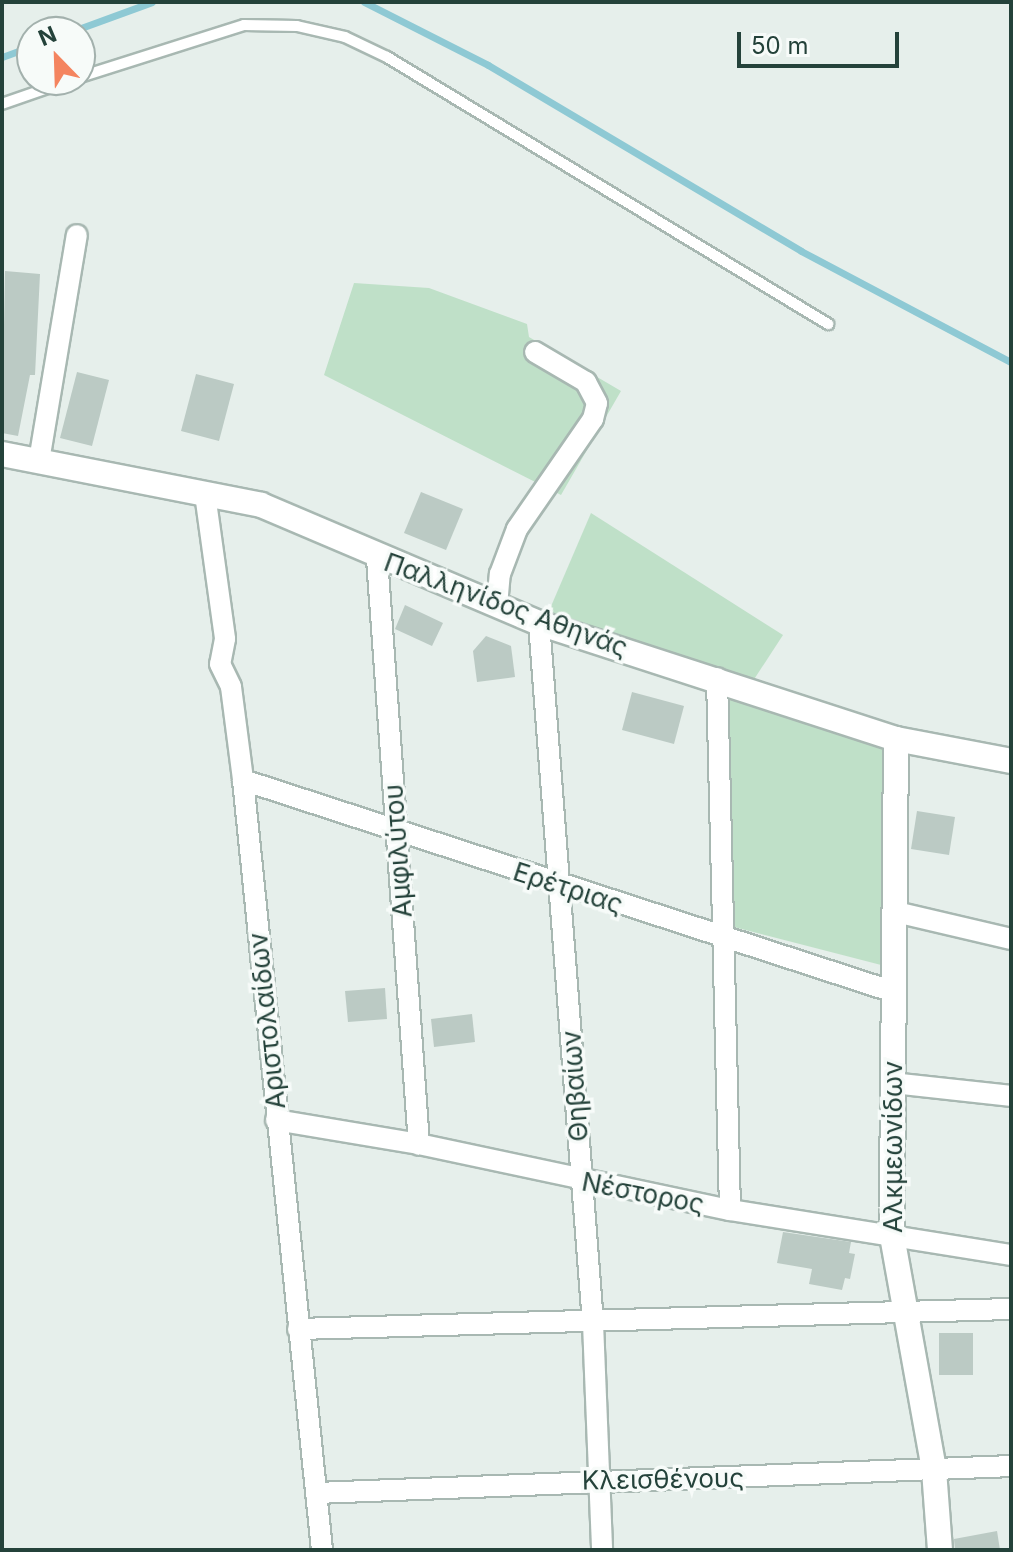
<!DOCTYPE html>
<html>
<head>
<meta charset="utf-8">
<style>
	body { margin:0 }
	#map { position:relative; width:1013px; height:1552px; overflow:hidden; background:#e6efeb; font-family:Inter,sans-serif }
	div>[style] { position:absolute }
	.green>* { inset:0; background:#bfe0c8 }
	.stream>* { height:7px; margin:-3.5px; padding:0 3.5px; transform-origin:3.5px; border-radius:3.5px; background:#8ec9d4 }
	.building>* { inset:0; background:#bbcac4 }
	.roads { filter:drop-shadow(2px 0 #a8b8b2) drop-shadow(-2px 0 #a8b8b2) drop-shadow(0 2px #a8b8b2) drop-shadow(0 -2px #a8b8b2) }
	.service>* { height:10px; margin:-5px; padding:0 5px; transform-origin:5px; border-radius:5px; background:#fff }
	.minor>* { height:20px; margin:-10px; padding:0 10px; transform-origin:10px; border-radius:10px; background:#fff }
	.tertiary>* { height:24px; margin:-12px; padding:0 12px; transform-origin:12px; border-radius:12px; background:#fff }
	span { translate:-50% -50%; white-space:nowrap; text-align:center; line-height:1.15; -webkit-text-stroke:7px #f7fbf9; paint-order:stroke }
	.street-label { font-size:26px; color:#24423a }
	.frame { position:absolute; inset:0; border:4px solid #24423a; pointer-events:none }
	.north { position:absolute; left:16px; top:16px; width:80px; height:80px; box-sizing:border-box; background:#f7fbf9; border:2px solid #a3b1ad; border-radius:50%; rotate:337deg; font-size:22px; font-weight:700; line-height:32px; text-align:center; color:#24423a }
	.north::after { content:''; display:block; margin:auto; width:28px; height:36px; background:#f4845f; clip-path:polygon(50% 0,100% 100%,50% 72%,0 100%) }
	.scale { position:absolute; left:737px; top:32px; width:162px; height:36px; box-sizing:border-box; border:4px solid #24423a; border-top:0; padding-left:10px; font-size:24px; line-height:28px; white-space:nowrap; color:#24423a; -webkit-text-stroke:6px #f7fbf9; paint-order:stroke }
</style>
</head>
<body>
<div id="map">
	<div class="green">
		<i style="clip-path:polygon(354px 283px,429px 288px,527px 324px,529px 337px,621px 391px,561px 495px,324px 375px)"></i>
		<i style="clip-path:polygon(591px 513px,783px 635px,751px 684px,546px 618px)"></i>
		<i style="clip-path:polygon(726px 691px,884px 747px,885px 966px,730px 926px)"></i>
	</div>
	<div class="stream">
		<i style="left:364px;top:2px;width:139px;rotate:26.9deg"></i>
		<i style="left:488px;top:65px;width:364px;rotate:30.7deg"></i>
		<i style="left:801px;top:251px;width:238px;rotate:27.9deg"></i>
		<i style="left:70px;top:32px;width:87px;rotate:-20.1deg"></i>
		<i style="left:2px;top:57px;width:32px;rotate:-20deg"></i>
	</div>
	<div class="building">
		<i style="clip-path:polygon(5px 271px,40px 274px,35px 375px,30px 375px,18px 436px,2px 433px)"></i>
		<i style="clip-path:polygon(77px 372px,109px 380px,92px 446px,60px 438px)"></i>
		<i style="clip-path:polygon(196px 374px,234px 384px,219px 441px,181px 431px)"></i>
		<i style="clip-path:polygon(421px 492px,463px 509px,446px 550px,404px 533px)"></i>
		<i style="clip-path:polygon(405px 605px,443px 623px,432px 646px,395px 629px)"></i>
		<i style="clip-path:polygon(486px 636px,511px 646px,515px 677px,477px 682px,473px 651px)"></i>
		<i style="clip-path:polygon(632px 692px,684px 706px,674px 744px,622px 730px)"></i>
		<i style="clip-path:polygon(917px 811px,955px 817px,949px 855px,911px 849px)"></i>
		<i style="clip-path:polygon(385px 988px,387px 1019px,348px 1022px,345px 991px)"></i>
		<i style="clip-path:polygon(472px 1014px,475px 1042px,434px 1047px,431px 1019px)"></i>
		<i style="clip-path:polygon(783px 1232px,851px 1242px,849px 1253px,855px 1254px,850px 1279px,845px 1278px,842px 1290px,809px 1284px,812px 1269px,777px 1263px)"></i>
		<i style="clip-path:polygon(939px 1333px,973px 1333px,973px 1375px,939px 1375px)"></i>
		<i style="clip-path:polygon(997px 1531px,1000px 1550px,955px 1550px,954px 1539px)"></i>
	</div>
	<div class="roads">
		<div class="service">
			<i style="left:80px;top:77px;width:172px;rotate:-17.6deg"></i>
			<i style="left:244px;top:25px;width:53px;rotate:1.1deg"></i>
			<i style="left:297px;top:26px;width:49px;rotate:12.9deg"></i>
			<i style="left:345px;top:37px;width:47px;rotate:25.5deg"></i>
			<i style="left:387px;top:57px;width:516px;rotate:31.19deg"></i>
			<i style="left:2px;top:104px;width:73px;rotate:-19.2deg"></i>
		</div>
		<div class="minor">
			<i style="left:39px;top:461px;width:229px;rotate:-80.5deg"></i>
			<i style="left:205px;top:494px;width:146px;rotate:82.1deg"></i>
			<i style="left:225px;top:639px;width:25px;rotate:101deg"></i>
			<i style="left:220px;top:664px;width:25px;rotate:64deg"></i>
			<i style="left:231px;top:687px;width:94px;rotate:82.6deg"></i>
			<i style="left:243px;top:780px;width:774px;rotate:84.14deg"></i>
			<i style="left:377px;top:558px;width:588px;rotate:85.9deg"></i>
			<i style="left:497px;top:606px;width:32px;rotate:-85deg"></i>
			<i style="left:500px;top:574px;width:48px;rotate:-69.3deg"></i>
			<i style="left:517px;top:529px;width:134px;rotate:-55.4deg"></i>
			<i style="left:593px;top:419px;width:16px;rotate:-76deg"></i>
			<i style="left:597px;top:403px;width:24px;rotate:-118deg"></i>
			<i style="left:586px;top:382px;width:59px;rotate:-149.5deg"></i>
			<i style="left:539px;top:623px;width:702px;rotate:85.59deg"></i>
			<i style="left:593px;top:1323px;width:227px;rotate:87.7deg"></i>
			<i style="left:717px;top:678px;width:532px;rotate:88.6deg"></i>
			<i style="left:243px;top:780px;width:685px;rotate:18.04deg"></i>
			<i style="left:896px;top:912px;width:118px;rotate:13.2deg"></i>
			<i style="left:892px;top:1083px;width:120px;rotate:6.2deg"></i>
			<i style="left:276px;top:1120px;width:145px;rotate:9.5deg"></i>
			<i style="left:419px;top:1144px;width:318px;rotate:12deg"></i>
			<i style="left:730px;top:1210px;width:285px;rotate:9.1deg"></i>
			<i style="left:298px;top:1329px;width:713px;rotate:-1.61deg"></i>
			<i style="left:316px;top:1493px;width:696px;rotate:-2.22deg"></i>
		</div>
		<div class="tertiary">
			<i style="left:2px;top:454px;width:264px;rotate:11.1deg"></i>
			<i style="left:261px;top:505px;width:302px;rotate:23deg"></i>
			<i style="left:539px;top:623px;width:375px;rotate:18deg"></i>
			<i style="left:896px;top:739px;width:117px;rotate:10.8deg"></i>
			<i style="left:896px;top:739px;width:497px;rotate:90.5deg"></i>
			<i style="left:892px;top:1236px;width:238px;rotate:79.8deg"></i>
			<i style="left:934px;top:1470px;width:80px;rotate:85.7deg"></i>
		</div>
	</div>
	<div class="street-label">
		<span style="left:506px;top:605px;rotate:20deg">Παλληνίδος Αθηνάς</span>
		<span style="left:398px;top:851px;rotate:-94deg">Αμφιλύτου</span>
		<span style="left:568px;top:888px;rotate:18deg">Ερέτριας</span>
		<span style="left:267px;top:1021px;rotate:-96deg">Αριστολαίδων</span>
		<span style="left:575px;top:1086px;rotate:-94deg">Θηβαίων</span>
		<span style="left:893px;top:1147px;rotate:-90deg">Αλκμεωνίδων</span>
		<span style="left:643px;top:1193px;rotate:11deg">Νέστορος</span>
		<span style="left:663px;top:1479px;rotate:-1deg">Κλεισθένους</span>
	</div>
	<div class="frame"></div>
	<div class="north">N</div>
	<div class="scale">50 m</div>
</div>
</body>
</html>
